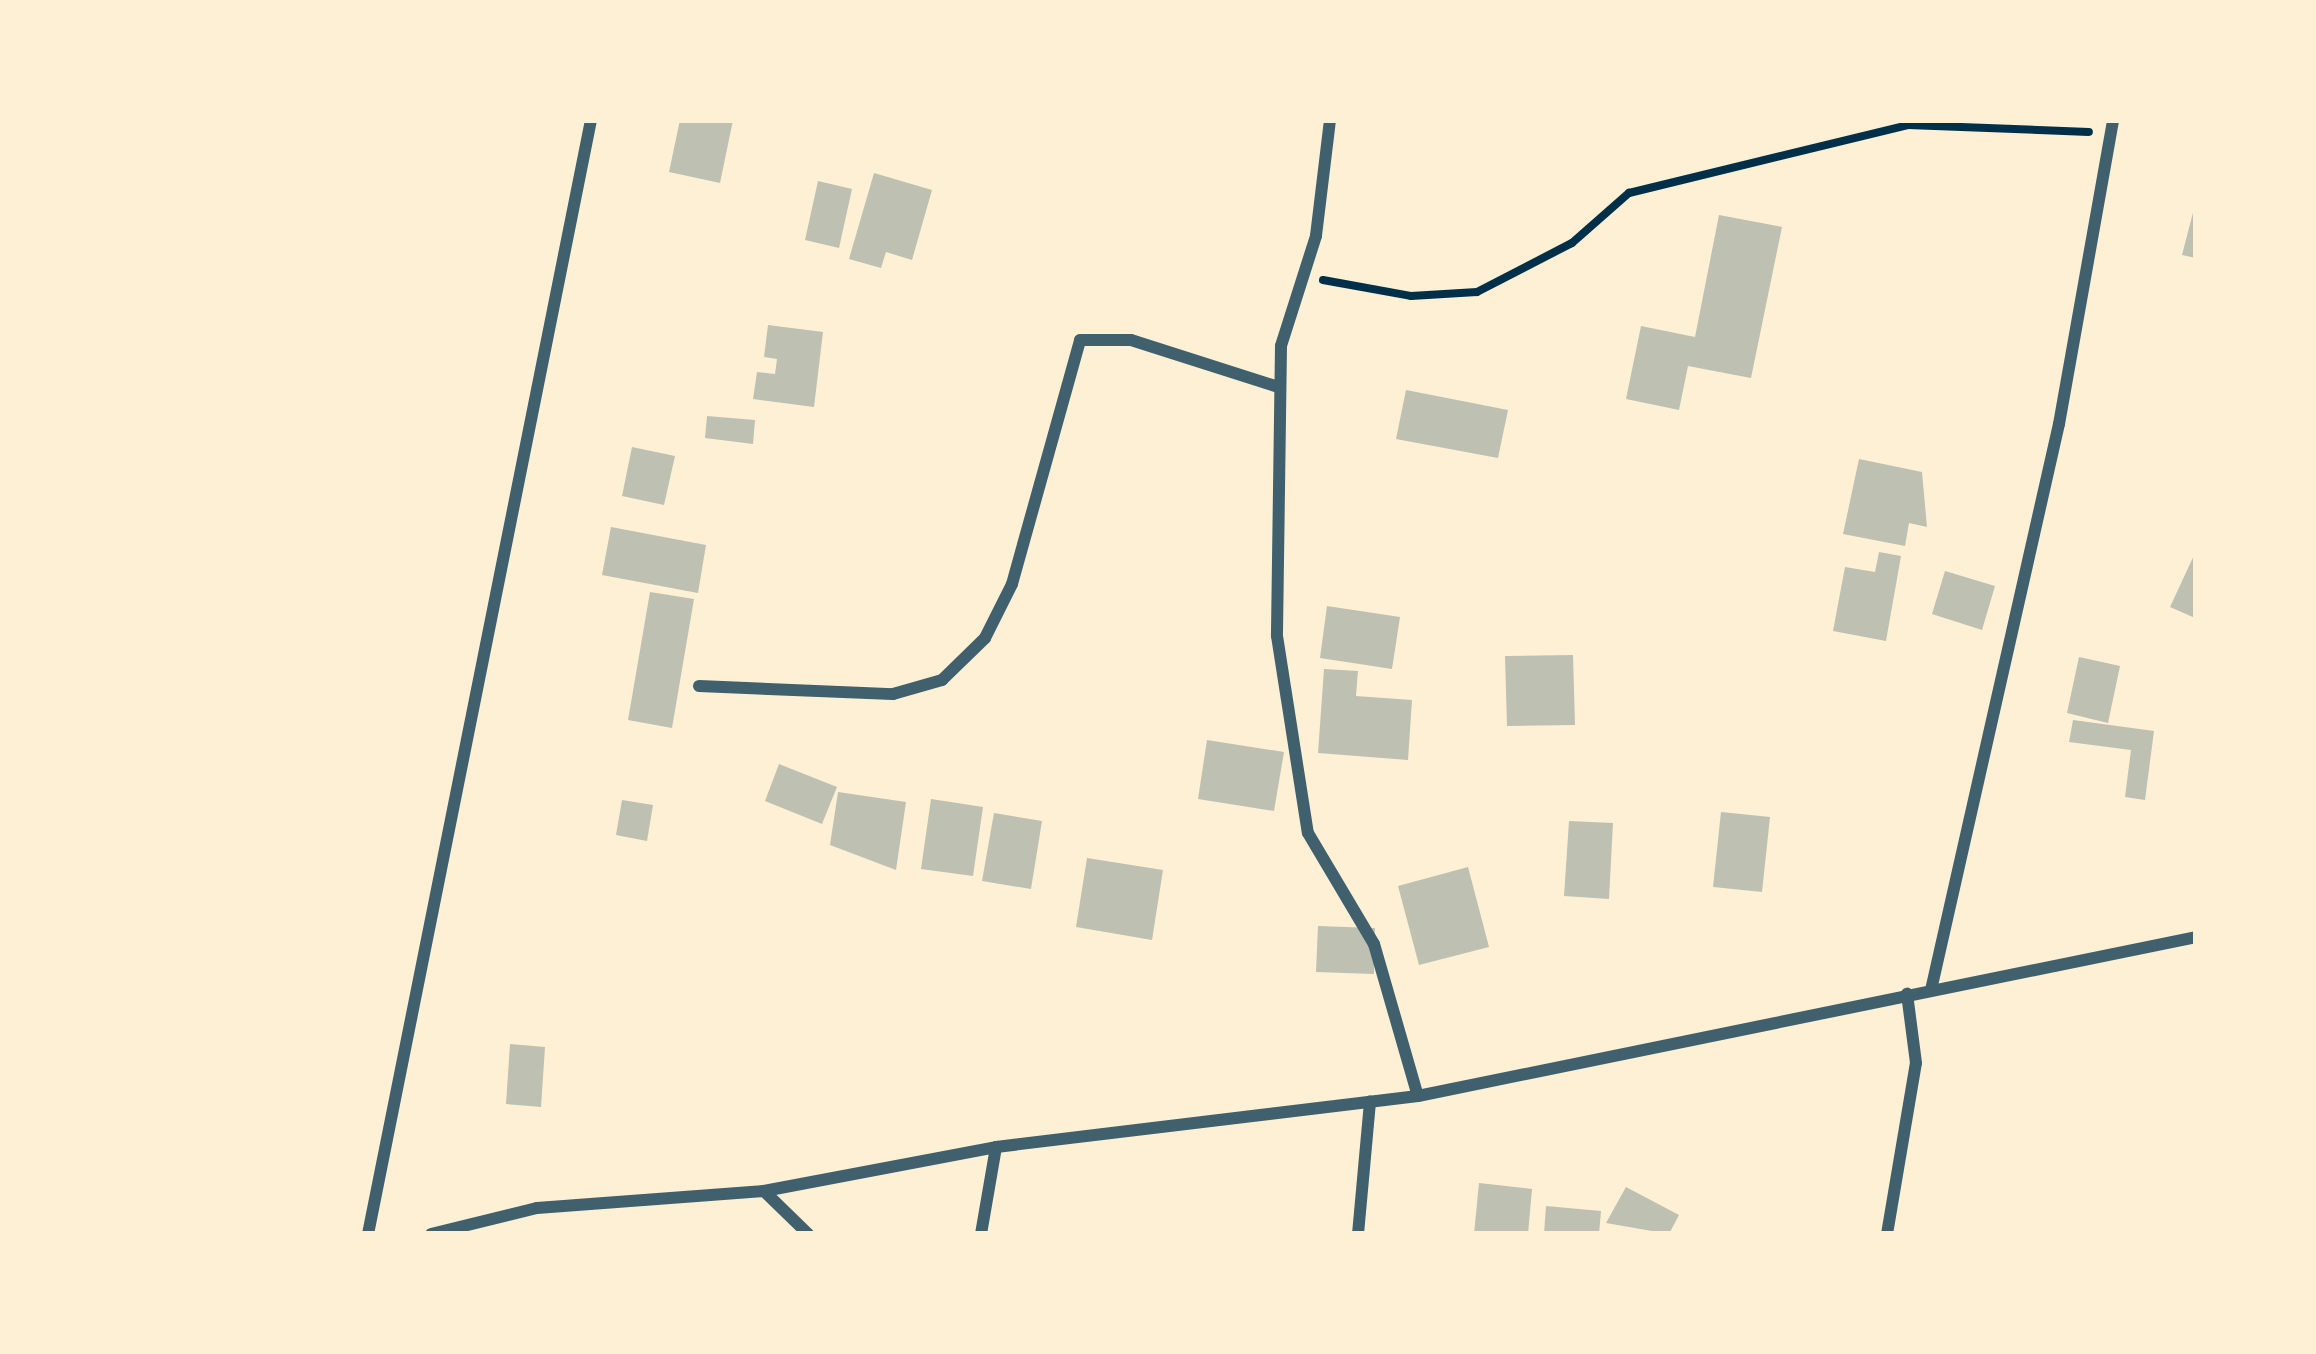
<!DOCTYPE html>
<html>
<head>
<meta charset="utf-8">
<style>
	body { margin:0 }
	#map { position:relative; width:2316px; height:1354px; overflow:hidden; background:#fdf0d5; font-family:"Nunito Sans",sans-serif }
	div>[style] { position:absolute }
	.building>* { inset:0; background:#bec0b2 }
	.path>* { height:8px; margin:-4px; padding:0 4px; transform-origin:4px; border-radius:4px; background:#003049 }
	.minor>* { height:12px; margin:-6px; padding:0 6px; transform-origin:6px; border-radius:6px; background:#3f606c }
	span { translate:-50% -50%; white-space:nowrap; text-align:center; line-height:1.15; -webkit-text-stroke:9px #fdf0d5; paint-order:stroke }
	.frame { position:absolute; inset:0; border:123px solid #fdf0d5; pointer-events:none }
</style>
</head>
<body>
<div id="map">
	<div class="building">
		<i style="clip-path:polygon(680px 120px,733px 120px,720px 183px,669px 172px)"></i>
		<i style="clip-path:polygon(874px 173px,932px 190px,912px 260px,886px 252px,881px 268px,849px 259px)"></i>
		<i style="clip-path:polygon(818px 181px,852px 189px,839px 248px,805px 240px)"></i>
		<i style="clip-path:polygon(2196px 201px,2196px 258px,2182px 255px)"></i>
		<i style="clip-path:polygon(1719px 215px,1782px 227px,1751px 378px,1688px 366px,1679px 410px,1626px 399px,1641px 326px,1695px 337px)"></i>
		<i style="clip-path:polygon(768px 325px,823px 332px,814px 407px,753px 399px,757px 372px,775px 374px,777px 359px,764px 357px)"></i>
		<i style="clip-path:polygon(1406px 390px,1508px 410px,1498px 458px,1396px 439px)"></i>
		<i style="clip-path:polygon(707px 416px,755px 420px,753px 444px,705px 438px)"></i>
		<i style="clip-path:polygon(632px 447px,675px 456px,664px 505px,622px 496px)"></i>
		<i style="clip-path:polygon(1859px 459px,1922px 472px,1927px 527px,1909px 523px,1905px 546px,1843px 534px)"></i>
		<i style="clip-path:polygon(611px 527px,706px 545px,698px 593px,602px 575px)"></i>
		<i style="clip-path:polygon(2196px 551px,2196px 615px,2195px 618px,2170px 607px)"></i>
		<i style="clip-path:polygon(1879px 552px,1901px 556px,1886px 641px,1833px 631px,1845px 567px,1875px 572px)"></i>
		<i style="clip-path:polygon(1945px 571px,1995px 586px,1982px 630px,1932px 614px)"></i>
		<i style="clip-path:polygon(650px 592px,694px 599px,672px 728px,628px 720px)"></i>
		<i style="clip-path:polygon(1327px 606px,1400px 617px,1392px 669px,1320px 658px)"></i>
		<i style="clip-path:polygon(1573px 655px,1575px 725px,1507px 726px,1505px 656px)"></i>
		<i style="clip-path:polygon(2079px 657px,2120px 666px,2108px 723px,2067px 713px)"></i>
		<i style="clip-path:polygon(1324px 669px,1358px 671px,1356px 696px,1412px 700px,1408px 760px,1318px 753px)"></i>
		<i style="clip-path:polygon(2073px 720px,2154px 731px,2145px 800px,2125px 797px,2131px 750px,2069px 742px)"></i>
		<i style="clip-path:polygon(1207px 740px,1284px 752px,1274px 811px,1198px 799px)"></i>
		<i style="clip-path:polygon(779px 764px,837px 787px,822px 824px,765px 801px)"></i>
		<i style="clip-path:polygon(838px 792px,906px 802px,896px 870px,830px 845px)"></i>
		<i style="clip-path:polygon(931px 799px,983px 807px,973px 876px,921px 869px)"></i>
		<i style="clip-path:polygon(622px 800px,653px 805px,647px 841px,616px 835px)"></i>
		<i style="clip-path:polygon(1721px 812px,1770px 817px,1762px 892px,1713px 887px)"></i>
		<i style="clip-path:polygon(994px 813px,1042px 821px,1031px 889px,982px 881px)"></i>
		<i style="clip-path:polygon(1569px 821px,1613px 823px,1609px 899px,1564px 896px)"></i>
		<i style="clip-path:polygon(1087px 858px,1163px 870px,1152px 940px,1076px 927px)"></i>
		<i style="clip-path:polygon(1468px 867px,1489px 947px,1419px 965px,1398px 886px)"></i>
		<i style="clip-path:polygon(1318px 926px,1375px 928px,1374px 974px,1316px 972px)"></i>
		<i style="clip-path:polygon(510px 1044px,545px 1047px,541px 1107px,506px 1104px)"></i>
		<i style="clip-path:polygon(1479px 1183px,1532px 1189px,1528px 1234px,1474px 1234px)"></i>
		<i style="clip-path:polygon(1626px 1187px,1679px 1215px,1669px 1234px,1606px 1223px)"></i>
		<i style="clip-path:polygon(1546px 1206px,1601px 1211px,1599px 1234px,1544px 1234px)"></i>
	</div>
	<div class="path">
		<i style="left:1323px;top:280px;width:89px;rotate:10.3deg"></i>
		<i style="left:1411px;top:296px;width:66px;rotate:-3.5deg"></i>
		<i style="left:1477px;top:292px;width:107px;rotate:-27.3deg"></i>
		<i style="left:1572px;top:243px;width:76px;rotate:-41.3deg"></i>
		<i style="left:1629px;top:193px;width:287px;rotate:-13.7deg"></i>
		<i style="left:1908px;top:125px;width:181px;rotate:2.2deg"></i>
	</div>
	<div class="minor">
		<i style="left:1330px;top:120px;width:117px;rotate:96.9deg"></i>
		<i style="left:1316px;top:236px;width:115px;rotate:107.7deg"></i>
		<i style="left:1281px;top:346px;width:290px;rotate:90.8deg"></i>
		<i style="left:1277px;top:636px;width:199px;rotate:81.1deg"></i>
		<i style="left:1308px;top:833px;width:129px;rotate:59.3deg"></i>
		<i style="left:1374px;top:944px;width:158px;rotate:73.9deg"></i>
		<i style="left:699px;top:686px;width:194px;rotate:2.4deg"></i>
		<i style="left:893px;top:694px;width:51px;rotate:-15.9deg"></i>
		<i style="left:942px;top:680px;width:60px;rotate:-44.3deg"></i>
		<i style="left:985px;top:638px;width:60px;rotate:-63.4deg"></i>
		<i style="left:1012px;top:584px;width:253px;rotate:-74.4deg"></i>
		<i style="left:1080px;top:340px;width:51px"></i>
		<i style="left:1131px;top:340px;width:154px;rotate:17.7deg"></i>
		<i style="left:1931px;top:990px;width:580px;rotate:-77.26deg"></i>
		<i style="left:2059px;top:424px;width:309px;rotate:-79.9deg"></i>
		<i style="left:764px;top:1191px;width:62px;rotate:44.3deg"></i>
		<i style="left:368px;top:1234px;width:1136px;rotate:-78.68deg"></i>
		<i style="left:431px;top:1234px;width:109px;rotate:-13.8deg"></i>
		<i style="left:537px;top:1208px;width:228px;rotate:-4.3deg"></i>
		<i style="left:764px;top:1191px;width:236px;rotate:-10.7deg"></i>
		<i style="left:996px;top:1147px;width:425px;rotate:-6.9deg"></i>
		<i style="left:1418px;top:1096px;width:794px;rotate:-11.55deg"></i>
		<i style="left:981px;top:1234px;width:88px;rotate:-80.2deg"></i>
		<i style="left:1358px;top:1234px;width:133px;rotate:-84.8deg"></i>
		<i style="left:1887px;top:1234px;width:173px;rotate:-80.4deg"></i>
		<i style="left:1916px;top:1063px;width:70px;rotate:-97.4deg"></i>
	</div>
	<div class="frame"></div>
</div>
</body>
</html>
